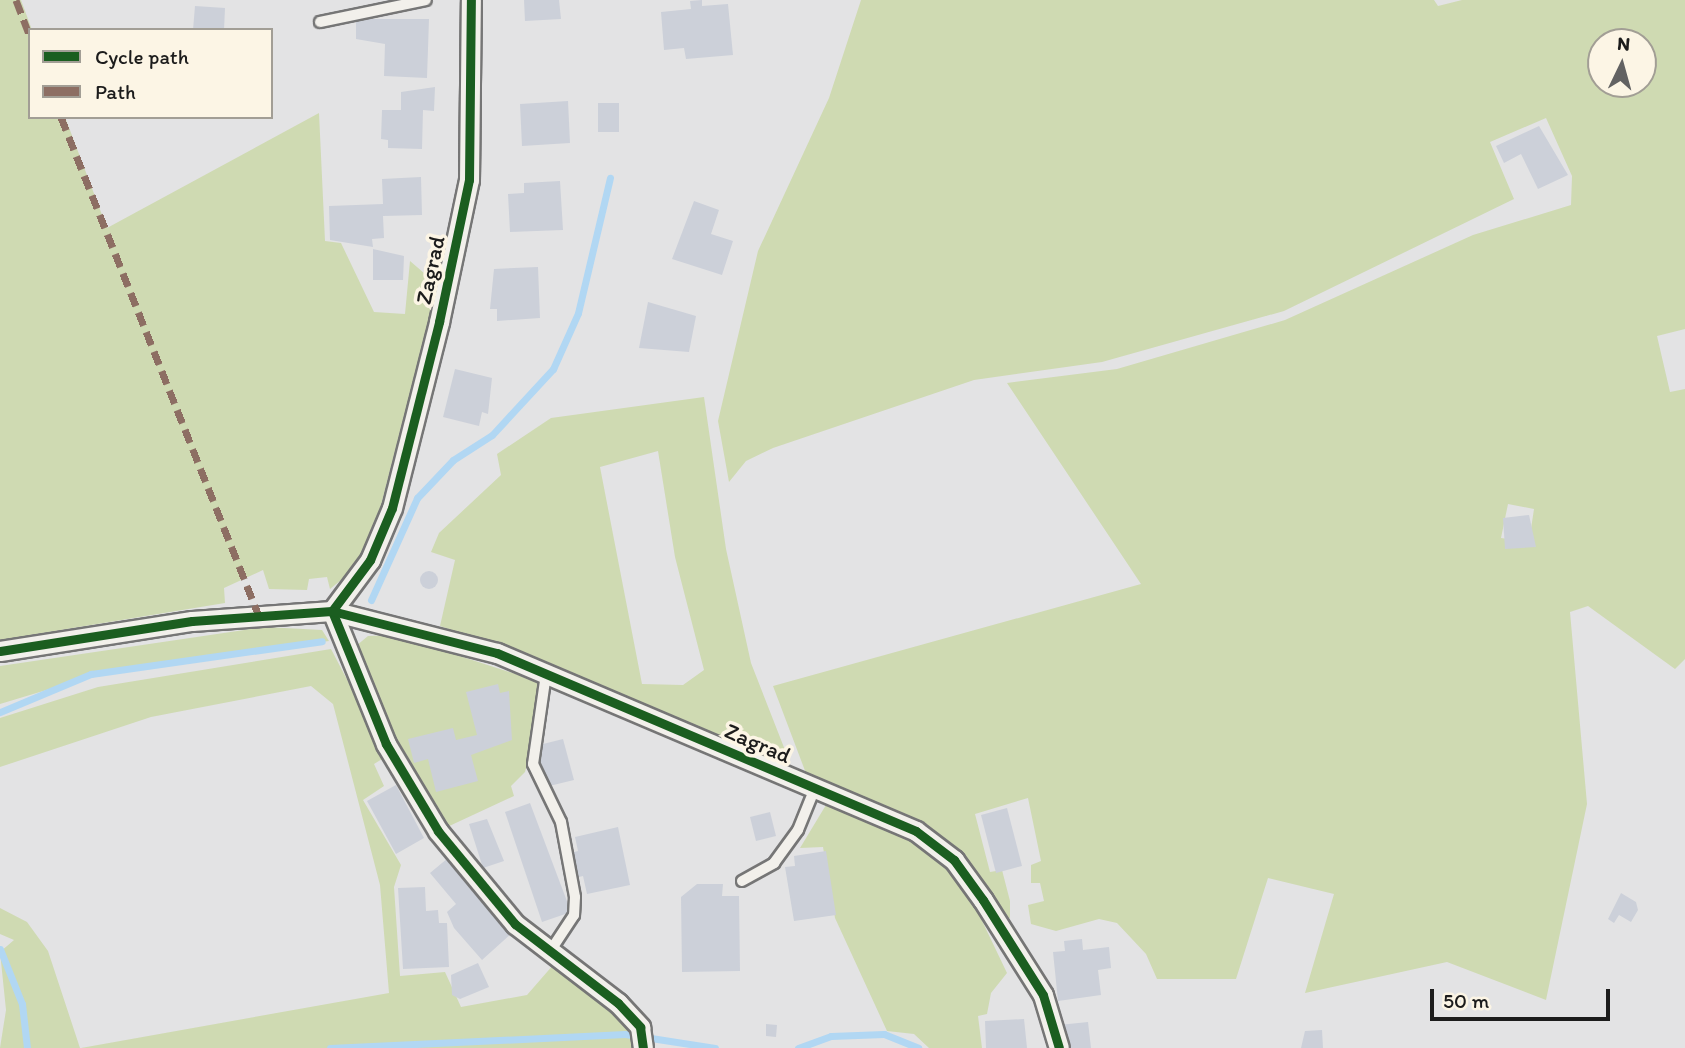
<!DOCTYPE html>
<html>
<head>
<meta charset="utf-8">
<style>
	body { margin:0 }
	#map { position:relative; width:1685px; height:1048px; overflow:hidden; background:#e3e3e4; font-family:Itim,sans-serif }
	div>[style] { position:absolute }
	.green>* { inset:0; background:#cfdab2 }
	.stream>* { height:7px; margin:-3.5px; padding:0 3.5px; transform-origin:3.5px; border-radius:3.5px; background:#b1d7f3 }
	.building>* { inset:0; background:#ccd0d9 }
	.round { border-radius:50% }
	.roads { filter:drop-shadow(2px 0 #767676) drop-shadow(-2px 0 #767676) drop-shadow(0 2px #767676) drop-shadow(0 -2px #767676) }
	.lane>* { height:10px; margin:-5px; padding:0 5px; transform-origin:5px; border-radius:5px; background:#f2f0eb }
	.street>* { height:19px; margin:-9.5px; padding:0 9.5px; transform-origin:9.5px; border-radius:9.5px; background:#f2f0eb }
	.quiet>* { height:7px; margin-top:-3.5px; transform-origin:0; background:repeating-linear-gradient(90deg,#8d6e63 0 14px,transparent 0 21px) }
	.cycleway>* { height:9px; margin:-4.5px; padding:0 4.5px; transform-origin:4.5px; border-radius:4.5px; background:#1b5e20 }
	span { translate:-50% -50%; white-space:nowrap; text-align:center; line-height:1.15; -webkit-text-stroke:7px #fcf5e5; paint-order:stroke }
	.street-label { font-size:23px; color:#1c1c1c }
	.legend { position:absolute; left:28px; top:28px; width:245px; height:91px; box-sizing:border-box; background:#fcf5e5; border:2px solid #a29e95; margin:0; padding:9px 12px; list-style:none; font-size:21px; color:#1c1c1c }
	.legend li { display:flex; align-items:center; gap:14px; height:35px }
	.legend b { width:35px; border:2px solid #a29e95 }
	.north { position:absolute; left:1587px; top:28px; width:70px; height:70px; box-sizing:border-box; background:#fcf5e5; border:2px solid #a29e95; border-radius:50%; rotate:5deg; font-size:19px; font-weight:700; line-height:28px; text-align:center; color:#1c1c1c }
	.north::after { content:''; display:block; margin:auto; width:24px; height:32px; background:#626262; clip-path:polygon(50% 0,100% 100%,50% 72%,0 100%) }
	.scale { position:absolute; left:1430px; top:989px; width:180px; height:32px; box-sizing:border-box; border:4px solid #1c1c1c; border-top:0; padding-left:9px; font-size:21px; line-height:24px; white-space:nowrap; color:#1c1c1c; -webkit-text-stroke:5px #fcf5e5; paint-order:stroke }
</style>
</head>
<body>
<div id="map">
	<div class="green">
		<i style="clip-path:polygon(0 0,21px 0,32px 30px,30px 117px,65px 117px,107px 228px,319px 113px,325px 241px,341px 243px,374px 312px,405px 314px,410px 261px,438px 285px,378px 517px,357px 567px,330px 589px,327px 577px,309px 579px,307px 590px,269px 589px,263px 570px,224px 588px,225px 603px,0 640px)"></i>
		<i style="clip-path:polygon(evenodd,861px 0,1434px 0,1438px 6px,1462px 0,1685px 0,1685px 329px,1657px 336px,1670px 392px,1685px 389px,1685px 659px,1675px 669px,1588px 606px,1570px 612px,1587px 804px,1546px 1000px,1447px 962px,1305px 993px,1334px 894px,1268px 878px,1236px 979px,1157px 979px,1146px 954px,1117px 923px,1099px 919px,1056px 931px,1031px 924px,1028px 905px,1044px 901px,1040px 883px,1031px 883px,1031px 865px,1041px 861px,1028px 798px,975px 814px,990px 872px,1002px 870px,1010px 901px,1010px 918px,1003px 917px,961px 855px,924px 825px,807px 776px,773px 686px,1141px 584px,1007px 383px,1117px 369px,1285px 320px,1473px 235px,1571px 205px,1572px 176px,1546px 118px,1490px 142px,1514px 199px,1284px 311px,1102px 362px,974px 380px,773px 448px,746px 461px,729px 482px,718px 421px,758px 251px,829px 98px,861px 0,1601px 42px,1643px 42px,1643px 84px,1601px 84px,1601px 42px,861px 0,1508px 504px,1534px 509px,1529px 542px,1501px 538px,1508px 504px)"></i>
		<i style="clip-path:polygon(evenodd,704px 397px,726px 549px,751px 663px,785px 750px,778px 761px,548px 664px,440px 626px,455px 560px,431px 552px,439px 533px,501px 475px,497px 454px,551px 418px,704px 397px,658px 451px,675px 557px,704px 670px,683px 685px,642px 684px,600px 467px,658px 451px)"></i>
		<i style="clip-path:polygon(265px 627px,322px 630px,329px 641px,93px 676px,0 704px,0 666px)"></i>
		<i style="clip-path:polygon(395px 635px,537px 681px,539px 716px,525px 772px,511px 786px,514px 796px,445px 828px,390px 737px,356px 646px,368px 636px)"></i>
		<i style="clip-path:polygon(331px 649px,387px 756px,374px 764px,384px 786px,363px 800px,401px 865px,394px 887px,400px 976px,445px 972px,461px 1007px,527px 995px,554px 964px,578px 986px,615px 1002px,639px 1048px,81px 1048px,389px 993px,380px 885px,333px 704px,311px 686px,151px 717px,0 767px,0 718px,98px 687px)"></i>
		<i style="clip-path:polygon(826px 805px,913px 841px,955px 876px,974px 904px,1007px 973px,991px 993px,987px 1014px,978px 1016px,982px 1048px,929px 1048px,914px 1034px,887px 1031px,835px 918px,823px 847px,800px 848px)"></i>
		<i style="clip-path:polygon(0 908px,27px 922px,48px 951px,80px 1048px,0 1048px,6px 1010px,0 952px,14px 940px,0 934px)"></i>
	</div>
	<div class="stream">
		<i style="left:371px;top:600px;width:112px;rotate:-65.7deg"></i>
		<i style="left:417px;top:498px;width:52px;rotate:-46.5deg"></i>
		<i style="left:453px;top:460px;width:46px;rotate:-32.7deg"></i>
		<i style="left:492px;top:435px;width:90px;rotate:-47.3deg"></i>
		<i style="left:553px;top:369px;width:61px;rotate:-65.9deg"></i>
		<i style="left:578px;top:313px;width:139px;rotate:-76.7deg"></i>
		<i style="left:0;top:712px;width:99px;rotate:-22.7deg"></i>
		<i style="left:91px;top:674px;width:233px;rotate:-8.1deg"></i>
		<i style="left:0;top:949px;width:59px;rotate:68.2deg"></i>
		<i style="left:22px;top:1004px;width:44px;rotate:83.5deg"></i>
		<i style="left:330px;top:1048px;width:295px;rotate:-2.7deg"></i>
		<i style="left:625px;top:1034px;width:91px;rotate:8.8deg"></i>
		<i style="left:798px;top:1048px;width:35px;rotate:-20deg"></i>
		<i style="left:831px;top:1036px;width:53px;rotate:-2.2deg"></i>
		<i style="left:884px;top:1034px;width:37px;rotate:22deg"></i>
	</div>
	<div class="building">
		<i style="clip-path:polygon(524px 0,559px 0,561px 19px,525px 21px)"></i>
		<i style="clip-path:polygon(702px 0,702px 6px,728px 4px,733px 55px,686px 59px,684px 48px,664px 50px,661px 12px,691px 9px,690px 1px)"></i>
		<i style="clip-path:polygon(195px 6px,225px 8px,224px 30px,193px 30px)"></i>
		<i style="clip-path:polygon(356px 19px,429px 19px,427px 78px,384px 76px,385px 44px,356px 39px)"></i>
		<i style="clip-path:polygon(435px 87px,434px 111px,423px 110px,422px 149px,388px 148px,388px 140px,381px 139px,382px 110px,401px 110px,401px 92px)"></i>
		<i style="clip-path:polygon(568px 101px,570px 143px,522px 146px,520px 104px)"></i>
		<i style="clip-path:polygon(598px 103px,619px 103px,619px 132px,598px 132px)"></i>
		<i style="clip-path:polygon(1539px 126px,1568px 175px,1538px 189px,1521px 154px,1504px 163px,1496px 146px)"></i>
		<i style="clip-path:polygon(421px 177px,422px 215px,383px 216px,384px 238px,372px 239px,373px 247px,330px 240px,329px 206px,383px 204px,382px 179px)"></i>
		<i style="clip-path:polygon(560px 181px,563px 230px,510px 232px,508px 194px,524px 193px,524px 183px)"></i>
		<i style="clip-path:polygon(694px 201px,719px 210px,711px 234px,733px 241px,722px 275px,672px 259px)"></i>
		<i style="clip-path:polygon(373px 249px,404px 256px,403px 280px,373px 280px)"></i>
		<i style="clip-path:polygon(538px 267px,540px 318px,497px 321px,497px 309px,490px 309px,494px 269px)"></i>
		<i style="clip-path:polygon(648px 302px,696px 316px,689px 352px,639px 348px)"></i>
		<i style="clip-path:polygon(455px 369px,492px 378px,488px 414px,482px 412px,479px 426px,443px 417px)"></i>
		<i style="clip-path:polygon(1529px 515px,1536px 547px,1505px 549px,1503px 518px)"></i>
		<i class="round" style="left:420px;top:571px;width:18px;height:18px"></i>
		<i style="clip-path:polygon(498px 684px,500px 693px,509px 691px,512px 740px,471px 755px,478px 781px,436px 792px,428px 759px,414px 763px,408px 739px,453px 728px,456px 740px,477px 735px,466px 692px)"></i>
		<i style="clip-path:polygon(563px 739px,574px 780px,545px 787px,535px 746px)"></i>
		<i style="clip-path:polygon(396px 785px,424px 838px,396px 854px,367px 801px)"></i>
		<i style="clip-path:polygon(530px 803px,571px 912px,542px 922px,505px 812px)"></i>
		<i style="clip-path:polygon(1007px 808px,1022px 866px,996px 873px,981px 815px)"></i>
		<i style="clip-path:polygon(770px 812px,776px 836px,756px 841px,750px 817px)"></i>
		<i style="clip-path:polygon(487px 819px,504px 861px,483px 868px,469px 824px)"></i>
		<i style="clip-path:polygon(618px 827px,630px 885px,587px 894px,583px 876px,575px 878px,570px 853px,578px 851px,575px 837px)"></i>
		<i style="clip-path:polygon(826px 851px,836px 915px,794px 921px,785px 867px,795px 866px,794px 856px)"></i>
		<i style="clip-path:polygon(448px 858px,512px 933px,482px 960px,454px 928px,447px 912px,456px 904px,430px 873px)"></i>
		<i style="clip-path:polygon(697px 884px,723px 884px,722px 896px,739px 896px,740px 971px,682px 972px,681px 897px)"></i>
		<i style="clip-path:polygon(425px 887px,426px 911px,438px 910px,439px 923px,447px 923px,449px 967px,403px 969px,398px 888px)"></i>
		<i style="clip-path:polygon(1621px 893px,1636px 902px,1638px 910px,1631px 922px,1619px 915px,1614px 923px,1608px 919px)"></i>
		<i style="clip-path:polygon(1082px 939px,1083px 950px,1109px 947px,1111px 968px,1098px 970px,1101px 995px,1058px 1001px,1053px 952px,1065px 951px,1064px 941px)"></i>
		<i style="clip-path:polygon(478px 963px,489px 987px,460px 999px,452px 995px,451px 975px)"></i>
		<i style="clip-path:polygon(1024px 1019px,1027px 1048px,986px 1048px,985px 1021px)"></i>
		<i style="clip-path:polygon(1088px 1022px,1091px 1048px,1062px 1048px,1059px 1025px)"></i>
		<i style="clip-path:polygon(766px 1024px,777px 1025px,776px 1037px,766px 1036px)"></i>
		<i style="clip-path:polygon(1322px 1030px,1323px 1048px,1301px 1048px,1305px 1031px)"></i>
	</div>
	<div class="roads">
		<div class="lane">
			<i style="left:320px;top:22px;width:108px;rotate:-11.7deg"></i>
			<i style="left:546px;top:674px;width:91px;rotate:98.2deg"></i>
			<i style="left:533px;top:764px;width:64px;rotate:64.2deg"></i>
			<i style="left:561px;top:822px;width:76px;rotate:79.4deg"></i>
			<i style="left:575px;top:897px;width:18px;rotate:93deg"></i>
			<i style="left:574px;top:915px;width:42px;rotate:123.3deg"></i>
			<i style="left:742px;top:881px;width:37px;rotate:-29deg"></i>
			<i style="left:774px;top:863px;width:41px;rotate:-54deg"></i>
			<i style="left:798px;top:830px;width:45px;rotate:-68deg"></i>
		</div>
		<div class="street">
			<i style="left:332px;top:611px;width:64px;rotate:-53.3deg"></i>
			<i style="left:370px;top:560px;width:56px;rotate:-67.1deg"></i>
			<i style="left:392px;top:508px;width:192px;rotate:-75.8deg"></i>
			<i style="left:439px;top:322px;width:145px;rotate:-78.1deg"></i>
			<i style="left:469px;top:180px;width:180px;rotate:-89.4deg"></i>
			<i style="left:332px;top:611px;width:144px;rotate:67.9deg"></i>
			<i style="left:386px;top:744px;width:101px;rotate:59.1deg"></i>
			<i style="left:438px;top:831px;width:121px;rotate:50.4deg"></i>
			<i style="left:515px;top:924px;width:130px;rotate:37.5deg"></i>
			<i style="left:618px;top:1003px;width:33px;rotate:47deg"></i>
			<i style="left:640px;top:1027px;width:21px;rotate:82deg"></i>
			<i style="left:0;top:651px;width:194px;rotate:-8.9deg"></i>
			<i style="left:192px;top:621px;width:140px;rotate:-4.1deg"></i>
			<i style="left:332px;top:611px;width:170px;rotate:14.3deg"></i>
			<i style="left:497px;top:653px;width:455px;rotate:23deg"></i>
			<i style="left:916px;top:831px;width:48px;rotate:37.3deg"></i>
			<i style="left:954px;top:860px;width:49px;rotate:54.1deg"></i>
			<i style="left:983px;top:900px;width:112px;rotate:57.7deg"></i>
			<i style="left:1043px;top:995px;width:55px;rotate:73.2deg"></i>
		</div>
	</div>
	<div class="quiet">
		<i style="left:16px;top:0;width:39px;rotate:69deg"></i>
		<i style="left:61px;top:117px;width:537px;rotate:68.36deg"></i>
	</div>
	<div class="cycleway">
		<i style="left:332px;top:611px;width:64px;rotate:-53.3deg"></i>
		<i style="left:370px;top:560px;width:56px;rotate:-67.1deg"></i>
		<i style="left:392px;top:508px;width:192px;rotate:-75.8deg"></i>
		<i style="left:439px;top:322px;width:145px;rotate:-78.1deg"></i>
		<i style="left:469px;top:180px;width:180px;rotate:-89.4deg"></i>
		<i style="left:332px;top:611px;width:144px;rotate:67.9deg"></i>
		<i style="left:386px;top:744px;width:101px;rotate:59.1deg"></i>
		<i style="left:438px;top:831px;width:121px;rotate:50.4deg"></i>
		<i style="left:515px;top:924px;width:130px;rotate:37.5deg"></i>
		<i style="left:618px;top:1003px;width:33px;rotate:47deg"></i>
		<i style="left:640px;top:1027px;width:21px;rotate:82deg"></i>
		<i style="left:0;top:651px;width:194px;rotate:-8.9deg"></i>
		<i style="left:192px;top:621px;width:140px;rotate:-4.1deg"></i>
		<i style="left:332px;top:611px;width:170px;rotate:14.3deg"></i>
		<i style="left:497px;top:653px;width:455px;rotate:23deg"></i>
		<i style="left:916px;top:831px;width:48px;rotate:37.3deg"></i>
		<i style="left:954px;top:860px;width:49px;rotate:54.1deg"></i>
		<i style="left:983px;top:900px;width:112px;rotate:57.7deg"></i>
		<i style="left:1043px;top:995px;width:55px;rotate:73.2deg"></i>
	</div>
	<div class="street-label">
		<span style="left:430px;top:270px;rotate:-78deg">Zagrad</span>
		<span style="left:758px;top:743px;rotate:23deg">Zagrad</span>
	</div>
	<ul class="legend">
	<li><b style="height:9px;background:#1b5e20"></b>Cycle path</li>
	<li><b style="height:9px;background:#8d6e63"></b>Path</li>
	</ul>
	<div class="north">N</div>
	<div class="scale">50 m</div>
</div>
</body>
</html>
